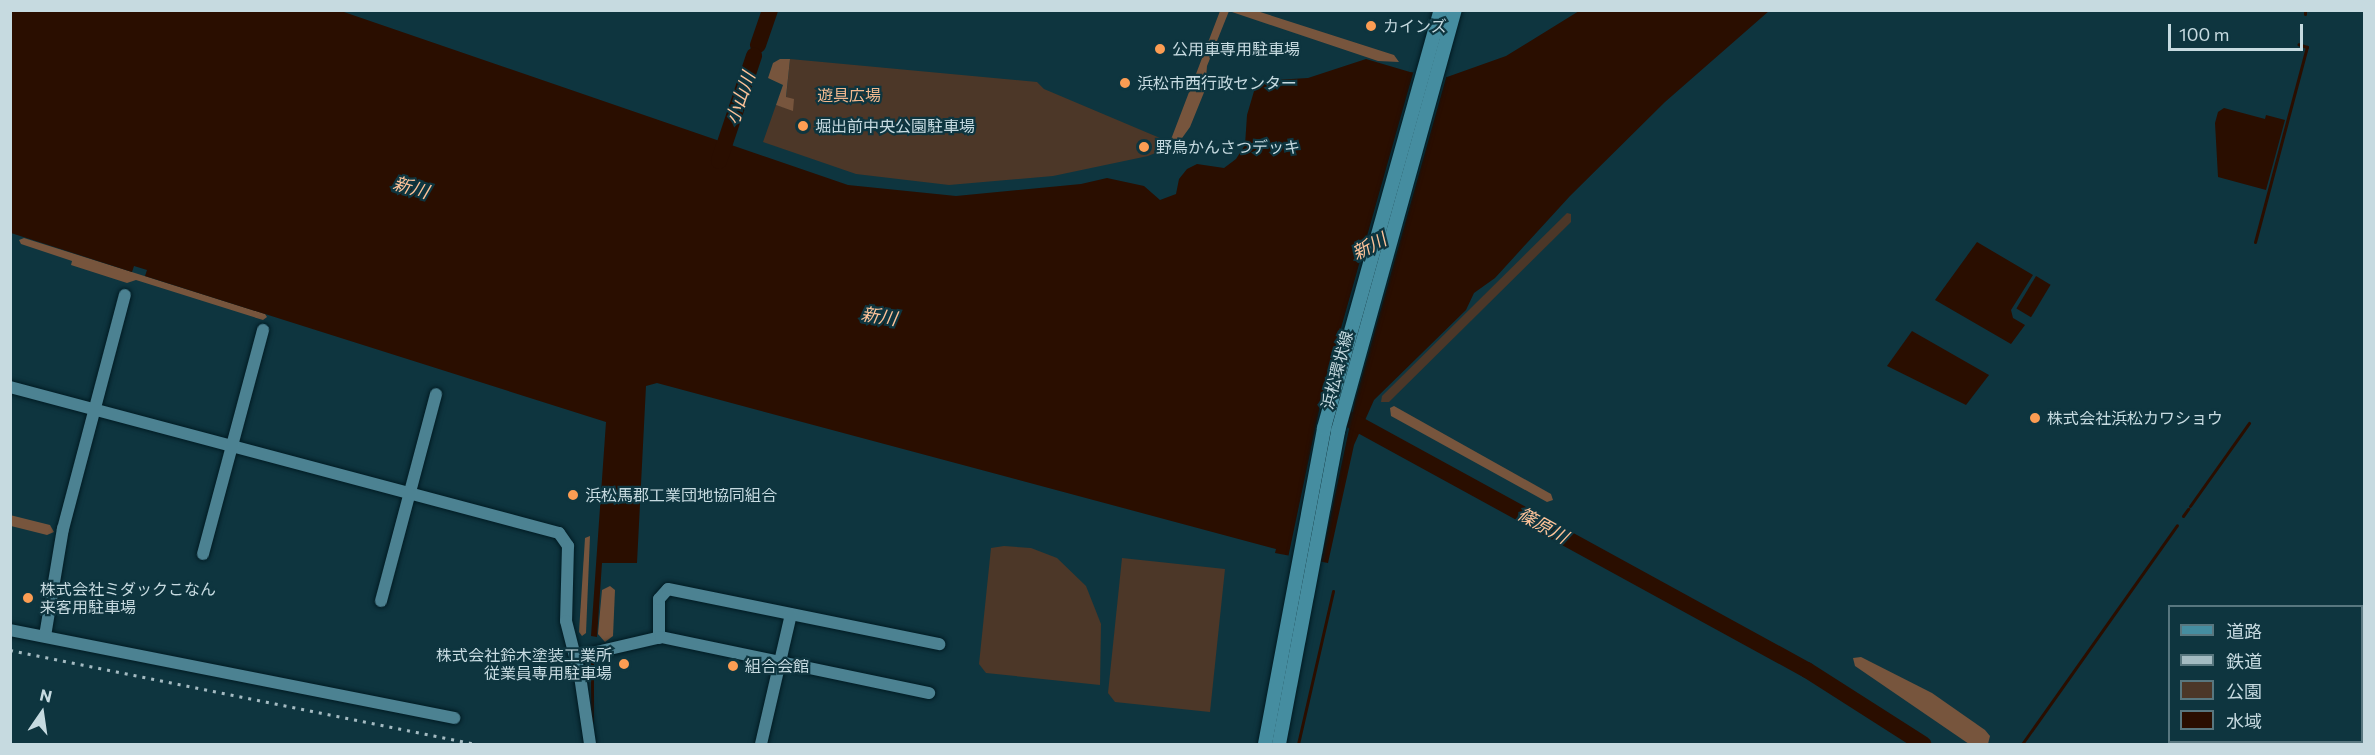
<!DOCTYPE html>
<html>
<head>
<meta charset="utf-8">
<style>
	body { margin:0 }
	#map { position:relative; width:2375px; height:755px; overflow:hidden; background:#0e353f; font-family:Commissioner,"Noto Sans JP",sans-serif }
	div>[style] { position:absolute }
	.green>* { inset:0; background:#4c3728 }
	.forest>* { inset:0; background:#77553d }
	.water>* { inset:0; background:#2a0e00; transform-origin:0 0 }
	.pier>* { inset:0; background:#0e353f }
	.stream>* { height:3px; margin:-1.5px; padding:0 1.5px; transform-origin:1.5px; border-radius:1.5px; background:#2a0e00 }
	.river>* { height:16px; margin:-8px; padding:0 8px; transform-origin:8px; border-radius:8px; background:#2a0e00 }
	.roads { filter:drop-shadow(0 0 2px #001b23) drop-shadow(0 0 2px #001b23) }
	.secondary>* { height:12px; margin:-6px; padding:0 6px; transform-origin:6px; border-radius:6px; background:#4c8292 }
	.primary>* { height:14px; margin:-7px; padding:0 7px; transform-origin:7px; border-radius:7px; background:#458da0 }
	.rail>* { height:3px; margin-top:-1.5px; transform-origin:0; background:repeating-linear-gradient(90deg,#a4bbc2 0 3px,transparent 0 9px) }
	.dots>* { width:16px; height:16px; translate:-50% -50%; box-sizing:border-box; border:3px solid #0e353f; border-radius:50% }
	span { translate:-50% -50%; white-space:nowrap; text-align:center; line-height:1.15; -webkit-text-stroke:4.5px #0e353f; paint-order:stroke }
	.poi-label { font-size:16px; color:#c6dae0 }
	.left { translate:0 -50%; text-align:left }
	.right { translate:-100% -50%; text-align:right }
	.park-label { font-size:16px; color:#f3b98f }
	.street-label { font-size:16px; color:#c6dae0 }
	.water-label { font-size:18px; color:#fec399; font-style:italic }
	.frame { position:absolute; inset:0; border:12px solid #c6dae0; pointer-events:none }
	.legend { position:absolute; left:2168px; top:605px; width:195px; height:138px; box-sizing:border-box; background:#0e353f; border:2px solid #58777f; margin:0; padding:8px 10px; list-style:none; font-size:18px; color:#c6dae0 }
	.legend li { display:flex; align-items:center; gap:12px; height:30px }
	.legend b { width:30px; border:2px solid #58777f }
	.north { position:absolute; left:12px; top:683px; width:60px; height:60px; -webkit-text-stroke:4px #0e353f; paint-order:stroke; rotate:13deg; font-size:16px; font-weight:700; line-height:24px; text-align:center; color:#c6dae0 }
	.north::after { content:''; display:block; margin:auto; width:21px; height:27px; background:#c6dae0; clip-path:polygon(50% 0,100% 100%,50% 72%,0 100%) }
	.scale { position:absolute; left:2168px; top:24px; width:135px; height:27px; box-sizing:border-box; border:3px solid #c6dae0; border-top:0; padding-left:8px; font-size:18px; line-height:21px; white-space:nowrap; color:#c6dae0; -webkit-text-stroke:4px #0e353f; paint-order:stroke }
</style>
</head>
<body>
<div id="map">
	<div class="green">
		<div style="clip-path:polygon(790px 59px,1037px 82px,1044px 89px,1167px 141px,1160px 151px,1148px 156px,1053px 176px,949px 185px,856px 174px,763px 142px,776px 105px,793px 110px,786px 98px)"></div>
		<div style="clip-path:polygon(1567px 213px,1571px 214px,1571px 222px,1389px 402px,1381px 402px,1382px 396px)"></div>
		<div style="clip-path:polygon(1004px 546px,1031px 548px,1057px 558px,1086px 586px,1101px 624px,1100px 685px,986px 673px,979px 664px,991px 548px)"></div>
		<div style="clip-path:polygon(1122px 558px,1225px 569px,1210px 712px,1115px 702px,1108px 693px)"></div>
	</div>
	<div class="forest">
		<div style="clip-path:polygon(1220px 11px,1257px 11px,1394px 55px,1399px 62px,1378px 61px,1229px 11px,1207px 66px,1205px 90px,1190px 127px,1172px 152px,1170px 142px)"></div>
		<div style="clip-path:polygon(780px 59px,790px 59px,786px 97px,794px 99px,793px 111px,776px 105px,783px 85px,768px 78px,773px 63px)"></div>
		<div style="clip-path:polygon(24px 238px,265px 314px,267px 317px,263px 320px,136px 280px,127px 283px,71px 265px,72px 261px,21px 244px,19px 240px)"></div>
		<div style="clip-path:polygon(1394px 406px,1551px 494px,1553px 500px,1547px 502px,1391px 416px,1390px 408px)"></div>
		<div style="clip-path:polygon(10px 515px,50px 525px,54px 532px,47px 535px,11px 526px)"></div>
		<div style="clip-path:polygon(590px 536px,586px 633px,582px 636px,579px 632px,585px 538px)"></div>
		<div style="clip-path:polygon(610px 586px,615px 590px,613px 636px,605px 642px,598px 634px,602px 590px)"></div>
		<div style="clip-path:polygon(1861px 657px,1932px 693px,1985px 730px,1990px 736px,1988px 744px,1969px 744px,1855px 666px,1853px 658px)"></div>
	</div>
	<div class="water">
		<div style="clip-path:polygon(11px 11px,341px 11px,848px 185px,956px 196px,1081px 184px,1107px 178px,1144px 186px,1160px 200px,1176px 194px,1179px 179px,1187px 169px,1197px 164px,1224px 168px,1236px 159px,1245px 145px,1247px 115px,1257px 81px,1308px 78px,1366px 59px,1410px 72px,1447px 77px,1506px 56px,1579px 11px,1769px 11px,1665px 102px,1570px 196px,1495px 278px,1474px 293px,1466px 310px,1374px 400px,1354px 445px,1328px 563px,1275px 553px,1276px 549px,657px 383px,646px 386px,637px 563px,602px 563px,597px 637px,591px 636px,606px 422px,145px 276px,147px 270px,134px 266px,132px 272px,11px 233px)"></div>
		<div style="clip-path:polygon(2224px 108px,2265px 119px,2266px 115px,2285px 120px,2266px 190px,2218px 177px,2215px 123px,2218px 112px)"></div>
		<div style="clip-path:polygon(1977px 242px,2033px 275px,2011px 310px,2013px 318px,2025px 325px,2011px 344px,1935px 300px)"></div>
		<div style="left:2036px;top:276px;width:17px;height:38px;rotate:31deg"></div>
		<div style="clip-path:polygon(1912px 331px,1989px 375px,1966px 405px,1887px 366px)"></div>
	</div>
	<div class="pier">
		<div style="clip-path:polygon(1414px 70px,1447px 74px,1355px 401px,1320px 565px,1288px 558px,1323px 392px)"></div>
	</div>
	<div class="stream">
		<div style="left:2305px;top:14px;width:4px;rotate:-90deg"></div>
		<div style="left:2255px;top:242px;width:202px;rotate:-75.1deg"></div>
		<div style="left:2307px;top:47px;width:9px;rotate:-162deg"></div>
		<div style="left:2190px;top:506px;width:102px;rotate:-54.6deg"></div>
		<div style="left:2183px;top:516px;width:9px;rotate:-54deg"></div>
		<div style="left:592px;top:663px;width:58px;rotate:90deg"></div>
		<div style="left:1298px;top:744px;width:157px;rotate:-77.1deg"></div>
		<div style="left:2022px;top:744px;width:268px;rotate:-54.7deg"></div>
	</div>
	<div class="river">
		<div style="left:758px;top:45px;width:37px;rotate:-71deg"></div>
		<div style="left:719px;top:161px;width:111px;rotate:-71.6deg"></div>
		<div style="left:1345px;top:417px;width:527px;rotate:28.71deg"></div>
		<div style="left:1807px;top:670px;width:138px;rotate:32.5deg"></div>
	</div>
	<div class="roads">
		<div class="secondary">
			<div style="left:10px;top:387px;width:568px;rotate:14.89deg"></div>
			<div style="left:559px;top:533px;width:16px;rotate:55deg"></div>
			<div style="left:568px;top:546px;width:75px;rotate:91.5deg"></div>
			<div style="left:566px;top:621px;width:57px;rotate:75.7deg"></div>
			<div style="left:580px;top:676px;width:69px;rotate:81.6deg"></div>
			<div style="left:203px;top:554px;width:232px;rotate:-75deg"></div>
			<div style="left:381px;top:601px;width:214px;rotate:-75.1deg"></div>
			<div style="left:10px;top:630px;width:453px;rotate:11.2deg"></div>
			<div style="left:45px;top:636px;width:109px;rotate:-80.5deg"></div>
			<div style="left:63px;top:529px;width:242px;rotate:-75.2deg"></div>
			<div style="left:659px;top:638px;width:39px;rotate:-90deg"></div>
			<div style="left:659px;top:599px;width:13px;rotate:-48deg"></div>
			<div style="left:668px;top:589px;width:277px;rotate:11.5deg"></div>
			<div style="left:575px;top:657px;width:88px;rotate:-13.1deg"></div>
			<div style="left:661px;top:637px;width:274px;rotate:11.8deg"></div>
			<div style="left:761px;top:744px;width:133px;rotate:-77deg"></div>
		</div>
		<div class="primary">
			<div style="left:1265px;top:744px;width:321px;rotate:-79.4deg"></div>
			<div style="left:1324px;top:428px;width:434px;rotate:-74.4deg"></div>
			<div style="left:1279px;top:744px;width:319px;rotate:-79.3deg"></div>
			<div style="left:1338px;top:431px;width:437px;rotate:-74.5deg"></div>
		</div>
	</div>
	<div class="rail">
		<div style="left:10px;top:650px;width:474px;rotate:11.4deg"></div>
	</div>
	<div class="dots">
		<div style="left:1371px;top:26px;background:#fc9d53"></div>
		<div style="left:1160px;top:49px;background:#fc9d53"></div>
		<div style="left:1125px;top:83px;background:#fc9d53"></div>
		<div style="left:803px;top:126px;background:#fc9d53"></div>
		<div style="left:1144px;top:147px;background:#fc9d53"></div>
		<div style="left:2035px;top:418px;background:#fc9d53"></div>
		<div style="left:573px;top:495px;background:#fc9d53"></div>
		<div style="left:28px;top:598px;background:#fc9d53"></div>
		<div style="left:624px;top:664px;background:#fc9d53"></div>
		<div style="left:733px;top:666px;background:#fc9d53"></div>
	</div>
	<div class="poi-label">
		<span class="left" style="left:1383px;top:26px">カインズ</span>
		<span class="left" style="left:1172px;top:49px">公用車専用駐車場</span>
		<span class="left" style="left:1137px;top:83px">浜松市西行政センター</span>
		<span class="left" style="left:815px;top:126px">堀出前中央公園駐車場</span>
		<span class="left" style="left:1156px;top:147px">野鳥かんさつデッキ</span>
		<span class="left" style="left:2047px;top:418px">株式会社浜松カワショウ</span>
		<span class="left" style="left:585px;top:495px">浜松馬郡工業団地協同組合</span>
		<span class="left" style="left:40px;top:598px">株式会社ミダックこなん<br>来客用駐車場</span>
		<span class="right" style="left:612px;top:664px">株式会社鈴木塗装工業所<br>従業員専用駐車場</span>
		<span class="left" style="left:745px;top:666px">組合会館</span>
	</div>
	<div class="park-label">
		<span style="left:849px;top:95px">遊具広場</span>
	</div>
	<div class="street-label">
		<span style="left:1337px;top:370px;rotate:-75deg">浜松環状線</span>
	</div>
	<div class="water-label">
		<span style="left:740px;top:98px;rotate:-71deg">小山川</span>
		<span style="left:411px;top:187px;rotate:16deg">新川</span>
		<span style="left:1369px;top:246px;rotate:-28deg">新川</span>
		<span style="left:879px;top:316px;rotate:9deg">新川</span>
		<span style="left:1543px;top:525px;rotate:29deg">篠原川</span>
	</div>
	<div class="frame"></div>
	<ul class="legend">
	<li><b style="height:8px;background:#458da0"></b>道路</li>
	<li><b style="height:8px;background:#a4bbc2"></b>鉄道</li>
	<li><b style="height:16px;background:#4c3728"></b>公園</li>
	<li><b style="height:16px;background:#2a0e00"></b>水域</li>
	</ul>
	<div class="north">N</div>
	<div class="scale">100 m</div>
</div>
</body>
</html>
